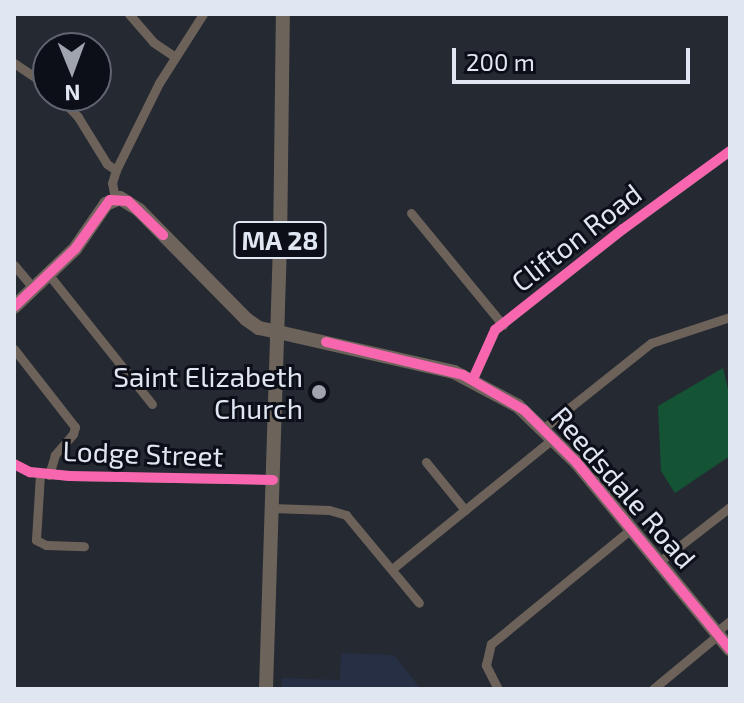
<!DOCTYPE html>
<html>
<head>
<meta charset="utf-8">
<style>
	body { margin:0 }
	#map { position:relative; width:744px; height:703px; overflow:hidden; background:#252932; font-family:"Exo 2",sans-serif }
	div>[style] { position:absolute }
	.built>* { inset:0; background:#262f44 }
	.forest>* { inset:0; background:#145435 }
	.street>* { height:9px; margin:-4.5px; padding:0 4.5px; transform-origin:4.5px; border-radius:4.5px; background:#6c6259 }
	.secondary>* { height:14px; margin:-7px; padding:0 7px; transform-origin:7px; border-radius:7px; background:#6f645c }
	.primary>* { height:14px; margin:-7px; padding:0 7px; transform-origin:7px; border-radius:7px; background:#6c635b }
	.cycleway>* { height:10px; margin:-5px; padding:0 5px; transform-origin:5px; border-radius:5px; background:#f766af }
	.dots>* { width:22px; height:22px; translate:-50% -50%; box-sizing:border-box; border:4px solid #0c0f17; border-radius:50% }
	span { translate:-50% -50%; white-space:nowrap; text-align:center; line-height:1.15; -webkit-text-stroke:6px #0c0f17; paint-order:stroke }
	.shield-label span { padding:2px 6px; background:#0c0f17; border:2px solid; border-radius:6px; -webkit-text-stroke-width:0 }
	.shield-label { font-size:26px; color:#e0e6f2; font-weight:700 }
	.street-label { font-size:28px; color:#e0e6f2 }
	.poi-label { font-size:28px; color:#e0e6f2 }
	.right { translate:-100% -50%; text-align:right }
	.frame { position:absolute; inset:0; border:16px solid #e0e6f2; pointer-events:none }
	.north { position:absolute; left:32px; top:32px; width:80px; height:80px; box-sizing:border-box; background:#0c0f17; border:2px solid #61656f; border-radius:50%; rotate:179deg; font-size:22px; font-weight:700; line-height:32px; text-align:center; color:#e0e6f2 }
	.north::after { content:''; display:block; margin:auto; width:28px; height:36px; background:#9fa4af; clip-path:polygon(50% 0,100% 100%,50% 72%,0 100%) }
	.scale { position:absolute; left:452px; top:48px; width:238px; height:36px; box-sizing:border-box; border:4px solid #e0e6f2; border-top:0; padding-left:10px; font-size:24px; line-height:28px; white-space:nowrap; color:#e0e6f2; -webkit-text-stroke:6px #0c0f17; paint-order:stroke }
</style>
</head>
<body>
<div id="map">
	<div class="built">
		<div style="clip-path:polygon(341px 653px,394px 655px,421px 689px,282px 689px,282px 678px,340px 680px)"></div>
	</div>
	<div class="forest">
		<div style="clip-path:polygon(723px 368px,730px 398px,730px 456px,675px 493px,661px 471px,658px 406px)"></div>
	</div>
	<div class="street">
		<div style="left:129px;top:14px;width:37px;rotate:49deg"></div>
		<div style="left:153px;top:42px;width:25px;rotate:34deg"></div>
		<div style="left:14px;top:63px;width:41px;rotate:34.1deg"></div>
		<div style="left:58px;top:96px;width:29px;rotate:46deg"></div>
		<div style="left:78px;top:117px;width:55px;rotate:58.3deg"></div>
		<div style="left:107px;top:164px;width:11px;rotate:34deg"></div>
		<div style="left:115px;top:198px;width:15px;rotate:-101deg"></div>
		<div style="left:112px;top:183px;width:14px;rotate:-73deg"></div>
		<div style="left:116px;top:170px;width:97px;rotate:-63.7deg"></div>
		<div style="left:159px;top:83px;width:82px;rotate:-57.5deg"></div>
		<div style="left:411px;top:213px;width:145px;rotate:50.6deg"></div>
		<div style="left:14px;top:265px;width:31px;rotate:50deg"></div>
		<div style="left:49px;top:275px;width:165px;rotate:51.4deg"></div>
		<div style="left:14px;top:349px;width:99px;rotate:52deg"></div>
		<div style="left:75px;top:427px;width:7px;rotate:106deg"></div>
		<div style="left:73px;top:434px;width:28px;rotate:131deg"></div>
		<div style="left:55px;top:455px;width:21px;rotate:107deg"></div>
		<div style="left:473px;top:379px;width:54px;rotate:-65.8deg"></div>
		<div style="left:495px;top:330px;width:163px;rotate:-38.3deg"></div>
		<div style="left:623px;top:229px;width:132px;rotate:-36.1deg"></div>
		<div style="left:544px;top:428px;width:137px;rotate:-38.5deg"></div>
		<div style="left:651px;top:343px;width:83px;rotate:-18.2deg"></div>
		<div style="left:426px;top:462px;width:62px;rotate:50.9deg"></div>
		<div style="left:14px;top:464px;width:18px;rotate:27deg"></div>
		<div style="left:30px;top:472px;width:40px;rotate:5.7deg"></div>
		<div style="left:70px;top:476px;width:203px;rotate:1.1deg"></div>
		<div style="left:40px;top:474px;width:66px;rotate:93.5deg"></div>
		<div style="left:36px;top:540px;width:11px;rotate:27deg"></div>
		<div style="left:46px;top:545px;width:38px;rotate:2deg"></div>
		<div style="left:272px;top:508px;width:57px;rotate:2deg"></div>
		<div style="left:329px;top:510px;width:18px;rotate:16deg"></div>
		<div style="left:346px;top:515px;width:114px;rotate:50.3deg"></div>
		<div style="left:659px;top:562px;width:90px;rotate:-37.8deg"></div>
		<div style="left:392px;top:569px;width:208px;rotate:-39deg"></div>
		<div style="left:716px;top:632px;width:18px;rotate:-38deg"></div>
		<div style="left:498px;top:689px;width:27px;rotate:-117deg"></div>
		<div style="left:486px;top:665px;width:22px;rotate:-77deg"></div>
		<div style="left:491px;top:644px;width:181px;rotate:-39.4deg"></div>
		<div style="left:653px;top:689px;width:85px;rotate:-39.7deg"></div>
	</div>
	<div class="secondary">
		<div style="left:14px;top:307px;width:84px;rotate:-43.6deg"></div>
		<div style="left:75px;top:249px;width:55px;rotate:-55.4deg"></div>
		<div style="left:106px;top:204px;width:15px;rotate:-23deg"></div>
		<div style="left:120px;top:198px;width:22px;rotate:32deg"></div>
		<div style="left:139px;top:210px;width:153px;rotate:45.5deg"></div>
		<div style="left:246px;top:319px;width:16px;rotate:35deg"></div>
		<div style="left:259px;top:328px;width:19px;rotate:12deg"></div>
	</div>
	<div class="primary">
		<div style="left:278px;top:332px;width:180px;rotate:12.8deg"></div>
		<div style="left:454px;top:372px;width:72px;rotate:28deg"></div>
		<div style="left:518px;top:406px;width:82px;rotate:44deg"></div>
		<div style="left:577px;top:463px;width:241px;rotate:50.6deg"></div>
		<div style="left:266px;top:689px;width:440px;rotate:-88.2deg"></div>
		<div style="left:280px;top:249px;width:235px;rotate:-89.3deg"></div>
	</div>
	<div class="cycleway">
		<div style="left:14px;top:307px;width:84px;rotate:-43.6deg"></div>
		<div style="left:75px;top:249px;width:60px;rotate:-54.5deg"></div>
		<div style="left:110px;top:200px;width:18px;rotate:3deg"></div>
		<div style="left:128px;top:201px;width:49px;rotate:44.2deg"></div>
		<div style="left:326px;top:342px;width:141px;rotate:13.5deg"></div>
		<div style="left:463px;top:375px;width:70px;rotate:29.8deg"></div>
		<div style="left:524px;top:410px;width:75px;rotate:45deg"></div>
		<div style="left:577px;top:463px;width:241px;rotate:50.6deg"></div>
		<div style="left:473px;top:379px;width:54px;rotate:-65.8deg"></div>
		<div style="left:495px;top:330px;width:163px;rotate:-38.3deg"></div>
		<div style="left:623px;top:229px;width:132px;rotate:-36.1deg"></div>
		<div style="left:14px;top:464px;width:18px;rotate:27deg"></div>
		<div style="left:30px;top:472px;width:40px;rotate:5.7deg"></div>
		<div style="left:70px;top:476px;width:203px;rotate:1.1deg"></div>
	</div>
	<div class="dots">
		<div style="left:319px;top:392px;background:#9fa4af"></div>
	</div>
	<div class="shield-label">
		<span style="left:280px;top:240px">MA 28</span>
	</div>
	<div class="street-label">
		<span style="left:576px;top:237px;rotate:-38deg">Clifton Road</span>
		<span style="left:143px;top:453px;rotate:2deg">Lodge Street</span>
		<span style="left:624px;top:487px;rotate:49deg">Reedsdale Road</span>
	</div>
	<div class="poi-label">
		<span class="right" style="left:303px;top:392px">Saint Elizabeth<br>Church</span>
	</div>
	<div class="frame"></div>
	<div class="north">N</div>
	<div class="scale">200 m</div>
</div>
</body>
</html>
